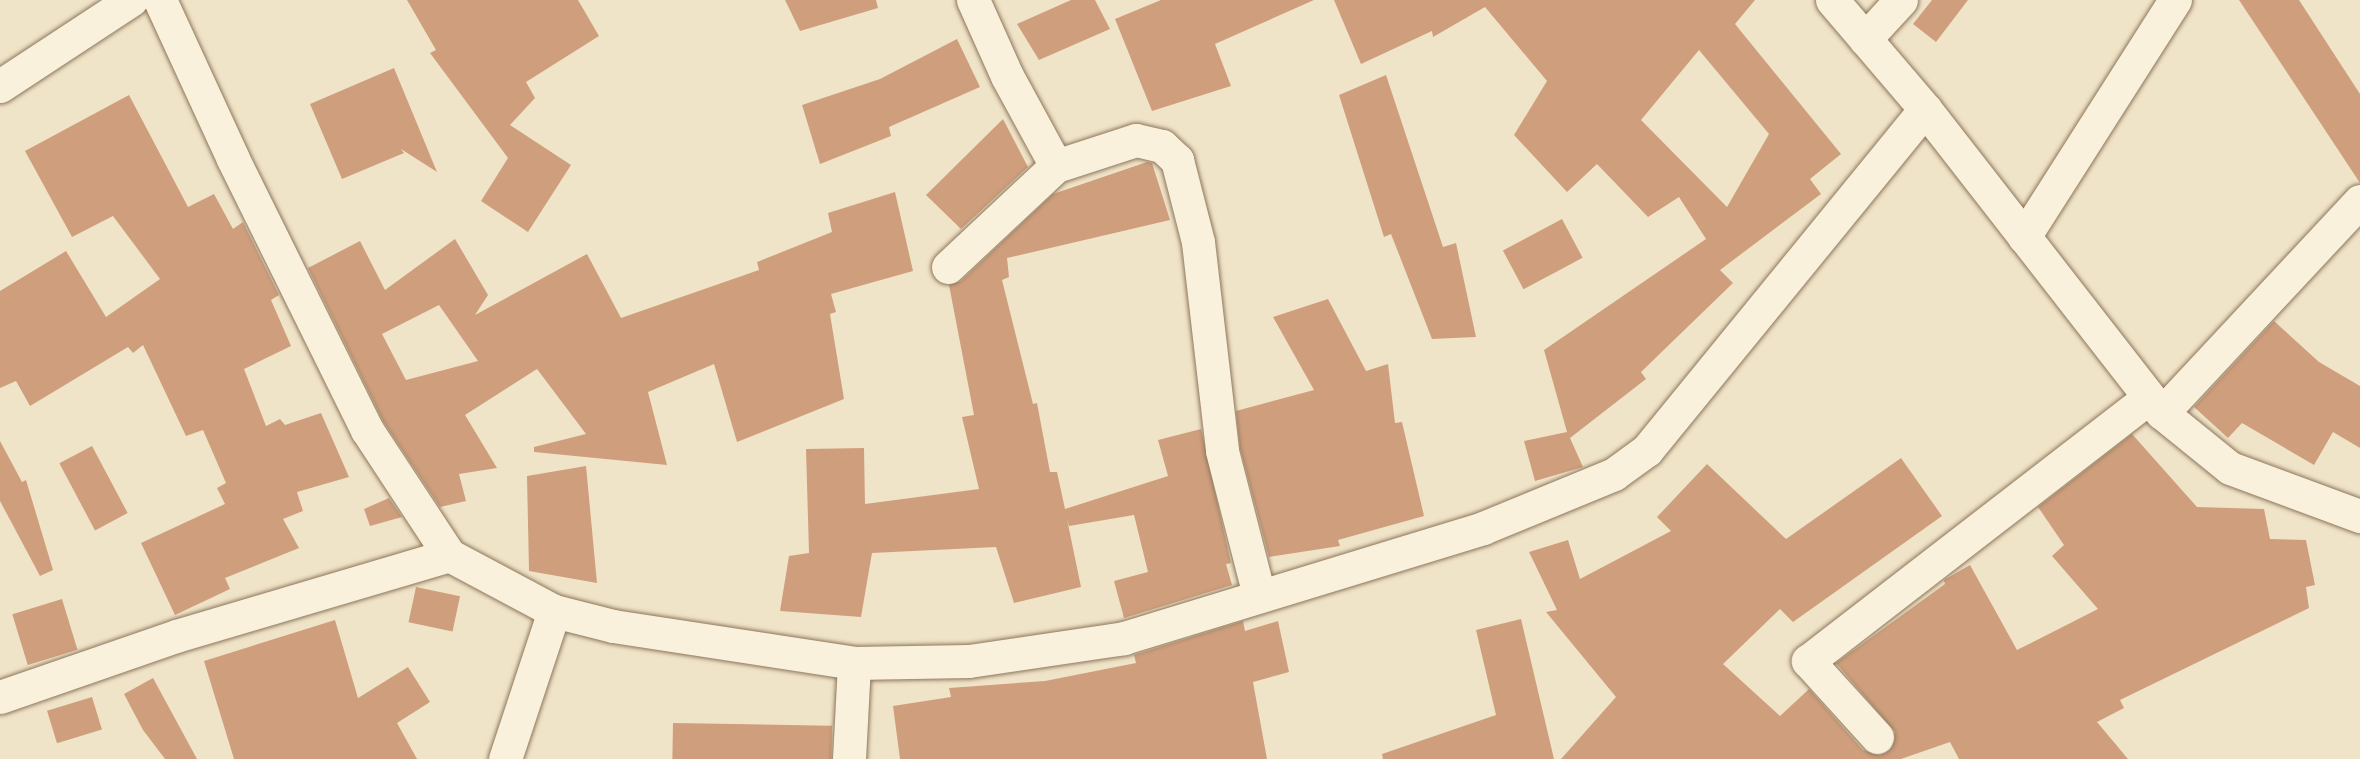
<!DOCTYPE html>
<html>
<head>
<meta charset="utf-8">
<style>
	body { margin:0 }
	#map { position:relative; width:2360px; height:759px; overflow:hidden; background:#f0e4c8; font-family:Merriweather,serif }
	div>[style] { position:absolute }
	.building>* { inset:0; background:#cf9f7d; transform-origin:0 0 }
	.roads { filter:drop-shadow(0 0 2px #8d765c) drop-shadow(0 0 2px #8d765c) }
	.minor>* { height:33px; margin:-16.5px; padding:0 16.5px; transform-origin:16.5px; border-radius:16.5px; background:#faf1dc }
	span { translate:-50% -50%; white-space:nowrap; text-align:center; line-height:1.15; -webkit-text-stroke:5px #f7eed8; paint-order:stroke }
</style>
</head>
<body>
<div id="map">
	<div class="building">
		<div style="clip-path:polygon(407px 0,578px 0,599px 36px,526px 82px,535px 98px,510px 125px,571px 165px,528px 232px,481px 201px,508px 158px,430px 53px,436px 50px)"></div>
		<div style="clip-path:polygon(785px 0,876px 0,878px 8px,800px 31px)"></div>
		<div style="clip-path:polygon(1071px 0,1095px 0,1110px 29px,1039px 60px,1017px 24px)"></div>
		<div style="clip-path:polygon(1161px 0,1314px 0,1215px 44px,1231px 86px,1152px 111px,1115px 19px)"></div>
		<div style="clip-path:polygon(evenodd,1334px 0,1755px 0,1735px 24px,1841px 154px,1810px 179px,1821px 194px,1720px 270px,1733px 283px,1641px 372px,1646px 379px,1570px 438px,1583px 467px,1535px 481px,1524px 441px,1567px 432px,1544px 350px,1706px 239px,1679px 197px,1648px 217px,1597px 164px,1567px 192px,1514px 135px,1547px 81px,1485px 7px,1433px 37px,1432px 31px,1361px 64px,1334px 0,1699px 50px,1769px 134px,1727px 207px,1641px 120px,1699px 50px)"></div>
		<div style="clip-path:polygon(1932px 0,1968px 0,1936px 42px,1913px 24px)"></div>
		<div style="clip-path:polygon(2239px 0,2299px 0,2360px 94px,2360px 183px)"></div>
		<div style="clip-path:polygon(957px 39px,980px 87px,889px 127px,891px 136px,820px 164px,802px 105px,880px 79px)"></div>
		<div style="clip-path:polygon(394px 68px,437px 172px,401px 149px,404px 153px,342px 179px,310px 104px)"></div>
		<div style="clip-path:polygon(1386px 75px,1443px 247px,1456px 243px,1476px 337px,1432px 339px,1391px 234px,1384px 237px,1339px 95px)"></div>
		<div style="clip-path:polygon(129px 95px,188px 207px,214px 194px,233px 229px,243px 222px,279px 295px,271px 300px,291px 346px,244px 369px,266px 426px,280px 419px,285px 425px,321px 413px,349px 477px,297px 492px,303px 511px,283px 519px,299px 548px,225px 578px,230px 589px,175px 615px,141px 543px,225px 504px,217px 488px,226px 483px,203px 430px,186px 436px,143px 345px,133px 353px,128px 347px,30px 406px,16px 381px,0 388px,0 291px,66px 251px,106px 317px,160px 279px,113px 216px,72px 237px,25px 151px)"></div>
		<div style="clip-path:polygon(1003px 119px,1028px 167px,961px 229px,926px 195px)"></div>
		<div style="clip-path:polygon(1147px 162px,1152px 163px,1170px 220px,1007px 258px,1009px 277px,1002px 280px,1033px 404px,1037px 403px,1050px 472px,1057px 472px,1065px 509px,1168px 476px,1158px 440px,1201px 429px,1231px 563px,1226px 564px,1232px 585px,1124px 618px,1114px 581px,1148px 572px,1134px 515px,1069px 526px,1067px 519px,1081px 587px,1014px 603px,996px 547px,872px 553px,861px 617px,780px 611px,789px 556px,809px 553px,806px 449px,864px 448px,865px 504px,979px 489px,962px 417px,974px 415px,949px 285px,961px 281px,1053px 194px)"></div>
		<div style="clip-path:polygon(evenodd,895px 192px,913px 271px,831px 294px,836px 312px,830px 314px,844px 399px,737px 442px,714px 364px,648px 392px,667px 465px,534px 452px,534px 447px,586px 434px,537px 369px,465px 415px,497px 468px,459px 474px,466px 501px,440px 507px,383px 421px,308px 268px,360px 241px,385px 290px,455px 239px,488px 295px,475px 315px,587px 254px,621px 318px,759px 270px,757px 262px,832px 232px,828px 213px,895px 192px,439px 305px,478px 361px,406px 380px,382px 334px,439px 305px)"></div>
		<div style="left:1562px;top:219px;width:44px;height:67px;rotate:62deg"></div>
		<div style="clip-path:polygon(1328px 299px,1366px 371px,1388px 364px,1395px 423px,1402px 422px,1424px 516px,1338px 540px,1340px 546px,1269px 557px,1240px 448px,1236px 411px,1314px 390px,1273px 317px)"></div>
		<div style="clip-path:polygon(2274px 321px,2319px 362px,2360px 386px,2360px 448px,2333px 432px,2314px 465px,2242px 423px,2228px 438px,2194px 407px)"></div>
		<div style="clip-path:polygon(2132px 434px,2197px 507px,2264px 509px,2270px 539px,2306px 540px,2315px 585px,2306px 587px,2309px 608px,2120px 700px,2124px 708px,2097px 722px,2128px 759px,1959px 759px,1950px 742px,1901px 759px,1561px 759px,1616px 697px,1546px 612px,1557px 610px,1529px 552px,1568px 540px,1580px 579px,1671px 531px,1657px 517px,1707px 464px,1786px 539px,1901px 458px,1942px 516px,1793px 622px,1780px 609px,1723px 664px,1780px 716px,1809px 689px,1863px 750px,1880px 755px,1890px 750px,1895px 732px,1836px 663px,1945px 584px,1944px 580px,1970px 565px,2017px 650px,2098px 609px,2052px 556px,2064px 545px,2038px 507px)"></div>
		<div style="clip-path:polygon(0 441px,22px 482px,26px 480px,53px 570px,40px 576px,0 501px)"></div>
		<div style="left:92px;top:446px;width:76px;height:37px;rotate:62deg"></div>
		<div style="clip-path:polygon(586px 466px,597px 583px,529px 571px,527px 476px)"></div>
		<div style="clip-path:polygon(389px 498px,402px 517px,370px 526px,364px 509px)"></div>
		<div style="left:416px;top:587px;width:45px;height:36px;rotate:12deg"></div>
		<div style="left:62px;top:599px;width:53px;height:52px;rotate:73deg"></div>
		<div style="clip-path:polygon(1521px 619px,1554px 759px,1383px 759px,1382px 754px,1496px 715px,1476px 630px)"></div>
		<div style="clip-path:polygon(335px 620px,358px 698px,408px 667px,430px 702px,397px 723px,417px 759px,234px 759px,204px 661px)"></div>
		<div style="clip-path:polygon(1243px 621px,1245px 631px,1278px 621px,1289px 672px,1253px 682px,1267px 759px,900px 759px,893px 706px,951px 697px,949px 688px,1045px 681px,1136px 663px,1134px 655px)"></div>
		<div style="clip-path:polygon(153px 678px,197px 759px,165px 759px,143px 730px,124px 694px)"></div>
		<div style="left:92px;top:697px;width:34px;height:47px;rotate:73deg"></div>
		<div style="left:673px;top:723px;width:159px;height:36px;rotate:1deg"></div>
	</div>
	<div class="roads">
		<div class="minor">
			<div style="left:160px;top:0;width:175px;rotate:65.3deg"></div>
			<div style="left:233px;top:159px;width:302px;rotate:63.7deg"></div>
			<div style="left:367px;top:430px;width:149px;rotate:56.7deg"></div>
			<div style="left:973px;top:0;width:83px;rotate:65.9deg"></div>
			<div style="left:1007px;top:76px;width:102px;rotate:61.4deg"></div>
			<div style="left:1832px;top:0;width:143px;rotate:49.5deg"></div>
			<div style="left:1925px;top:109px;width:385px;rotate:52.1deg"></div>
			<div style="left:2162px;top:413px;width:87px;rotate:39deg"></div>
			<div style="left:2230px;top:468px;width:139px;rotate:20.3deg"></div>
			<div style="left:1865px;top:39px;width:53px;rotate:-47.3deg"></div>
			<div style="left:0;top:86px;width:157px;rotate:-33.3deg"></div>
			<div style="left:2024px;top:237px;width:281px;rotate:-57.5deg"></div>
			<div style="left:948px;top:267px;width:148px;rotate:-43.1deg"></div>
			<div style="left:1056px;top:166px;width:84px;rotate:-18deg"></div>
			<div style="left:1136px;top:140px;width:27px;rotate:13deg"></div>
			<div style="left:1162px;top:146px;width:21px;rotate:43deg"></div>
			<div style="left:1177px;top:160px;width:85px;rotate:75.6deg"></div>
			<div style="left:1198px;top:242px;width:210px;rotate:83.4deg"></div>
			<div style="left:1222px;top:451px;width:149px;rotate:75.6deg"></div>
			<div style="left:2162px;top:413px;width:290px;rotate:-47deg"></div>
			<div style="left:0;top:697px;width:186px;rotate:-19.1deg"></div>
			<div style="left:176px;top:636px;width:285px;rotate:-16.5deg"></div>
			<div style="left:449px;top:555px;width:119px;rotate:28.1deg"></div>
			<div style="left:554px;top:611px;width:61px;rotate:14.3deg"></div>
			<div style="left:613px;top:626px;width:244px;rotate:8.7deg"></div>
			<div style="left:854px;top:663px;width:115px;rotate:-1deg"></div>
			<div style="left:969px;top:661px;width:157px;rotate:-8.4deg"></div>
			<div style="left:1124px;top:638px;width:375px;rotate:-17deg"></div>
			<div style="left:1483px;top:528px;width:142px;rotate:-22.4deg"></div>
			<div style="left:1614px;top:474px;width:41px;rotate:-36deg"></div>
			<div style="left:1647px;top:450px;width:440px;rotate:-50.8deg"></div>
			<div style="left:1877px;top:737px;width:103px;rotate:-132.2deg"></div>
			<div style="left:1808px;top:661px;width:431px;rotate:-37.7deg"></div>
			<div style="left:505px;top:759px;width:156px;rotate:-71.7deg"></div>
			<div style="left:849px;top:759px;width:96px;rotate:-87deg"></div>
		</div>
	</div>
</div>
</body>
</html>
